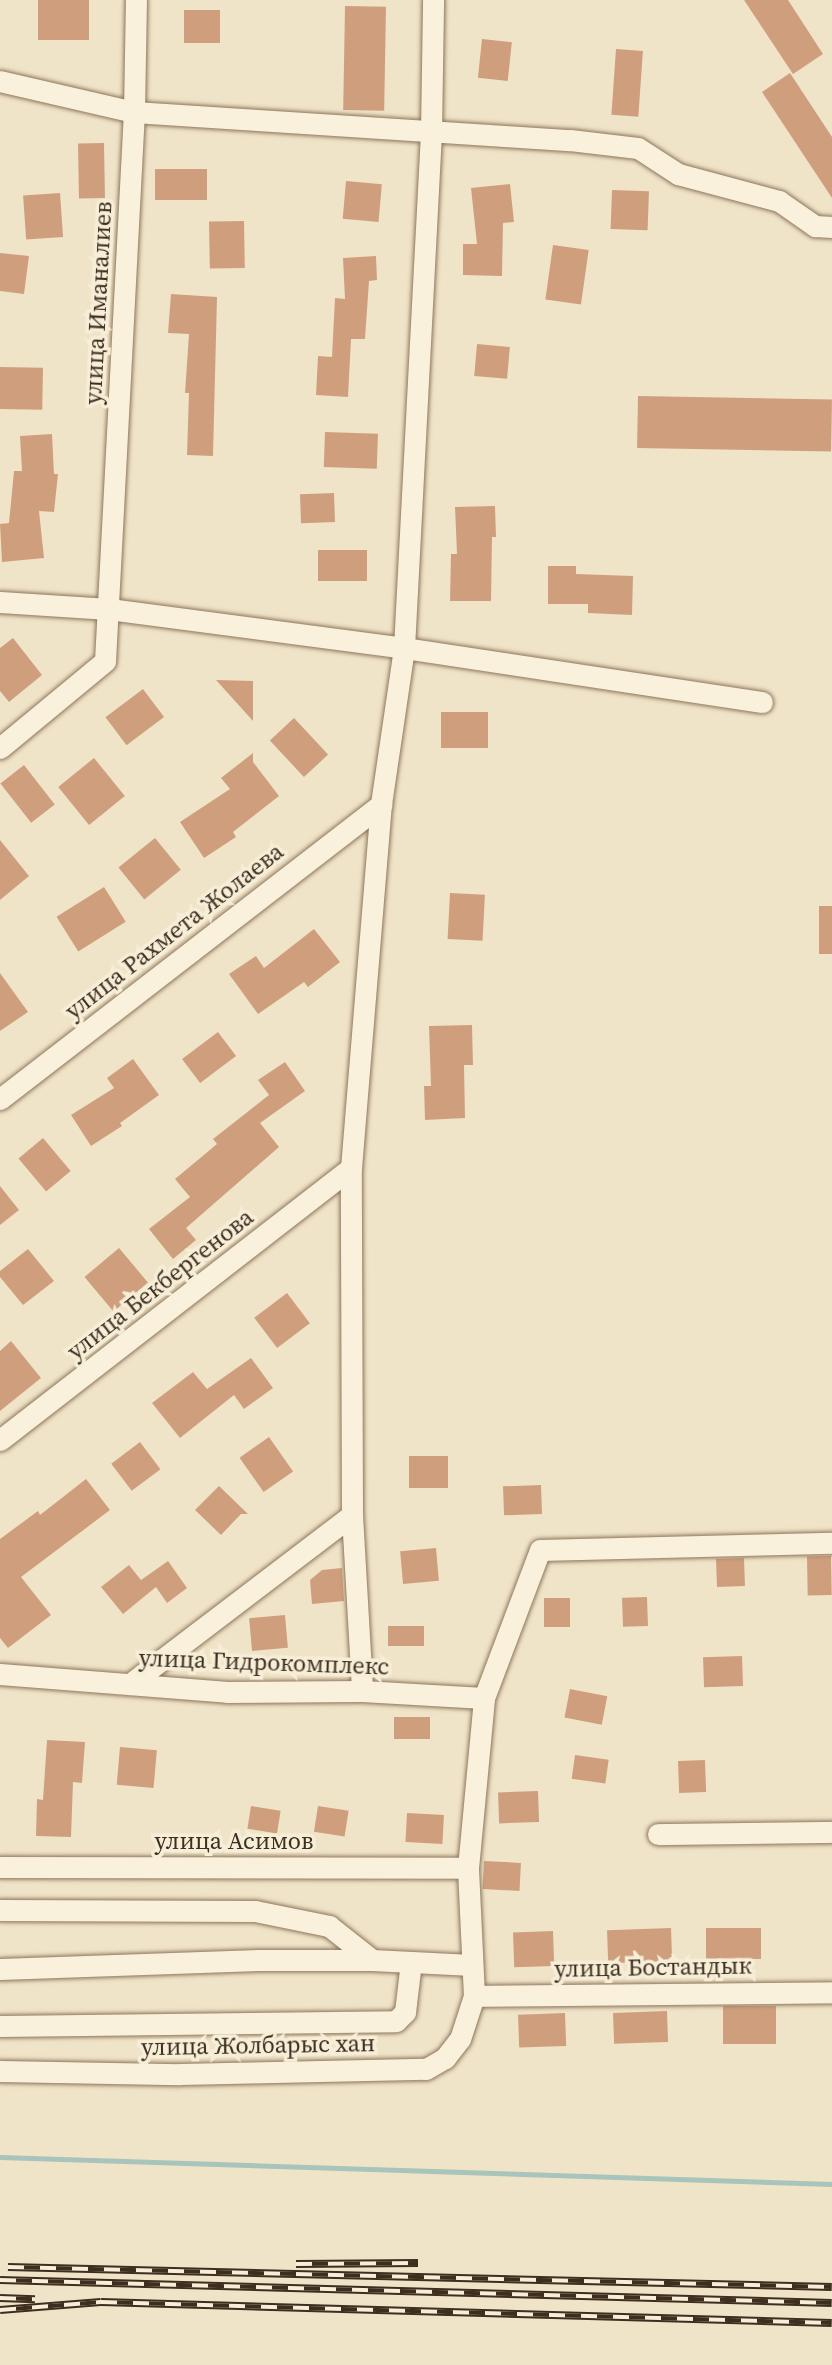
<!DOCTYPE html>
<html>
<head>
<meta charset="utf-8">
<style>
	body { margin:0 }
	#map { position:relative; width:832px; height:2365px; overflow:hidden; background:#f0e4c8; font-family:"Source Serif 4",serif }
	div>[style] { position:absolute }
	.stream>* { height:5px; margin:-2.5px; padding:0 2.5px; transform-origin:2.5px; border-radius:2.5px; background:#a9c4bc }
	.building>* { inset:0; background:#cf9f7d; transform-origin:0 0 }
	.roads { filter:drop-shadow(0 0 2px #8d765c) drop-shadow(0 0 2px #8d765c) }
	.minor>* { height:21px; margin:-10.5px; padding:0 10.5px; transform-origin:10.5px; border-radius:10.5px; background:#faf1dc }
	.rail>* { height:8px; margin-top:-4px; transform-origin:0; background:repeating-linear-gradient(90deg,#f7eed8 0 16px,#3d2e20 0 32px); box-sizing:border-box; border-block:2px solid #3d2e20 }
	span { translate:-50% -50%; white-space:nowrap; text-align:center; line-height:1.15; -webkit-text-stroke:7px #f7eed8; paint-order:stroke }
	.street-label { font-size:24px; color:#3d2e20 }
</style>
</head>
<body>
<div id="map">
	<div class="stream">
		<div style="left:0;top:2157px;width:832px;rotate:1.86deg"></div>
	</div>
	<div class="building">
		<div style="left:38px;top:0;width:51px;height:40px"></div>
		<div style="clip-path:polygon(744px 0,788px 0,823px 54px,793px 74px)"></div>
		<div style="left:345px;top:6px;width:41px;height:104px;rotate:1deg"></div>
		<div style="left:184px;top:10px;width:36px;height:33px"></div>
		<div style="left:482px;top:39px;width:30px;height:39px;rotate:6deg"></div>
		<div style="left:616px;top:49px;width:27px;height:66px;rotate:4deg"></div>
		<div style="clip-path:polygon(790px 73px,832px 137px,832px 198px,762px 92px)"></div>
		<div style="left:104px;top:143px;width:55px;height:26px;rotate:89deg"></div>
		<div style="left:155px;top:169px;width:52px;height:31px"></div>
		<div style="left:346px;top:181px;width:36px;height:38px;rotate:5deg"></div>
		<div style="clip-path:polygon(510px 184px,514px 222px,503px 223px,502px 276px,463px 275px,463px 244px,477px 244px,471px 188px)"></div>
		<div style="left:612px;top:190px;width:37px;height:39px;rotate:2deg"></div>
		<div style="left:60px;top:193px;width:44px;height:37px;rotate:86deg"></div>
		<div style="left:244px;top:221px;width:47px;height:35px;rotate:89deg"></div>
		<div style="left:553px;top:245px;width:36px;height:55px;rotate:8deg"></div>
		<div style="clip-path:polygon(0 253px,29px 256px,24px 294px,0 291px)"></div>
		<div style="clip-path:polygon(376px 256px,377px 280px,369px 281px,365px 339px,351px 339px,348px 397px,316px 395px,318px 356px,332px 357px,335px 298px,345px 299px,343px 258px)"></div>
		<div style="clip-path:polygon(171px 294px,217px 297px,213px 456px,187px 455px,189px 393px,185px 393px,189px 334px,168px 333px)"></div>
		<div style="left:477px;top:344px;width:33px;height:32px;rotate:5deg"></div>
		<div style="left:0;top:367px;width:43px;height:42px;rotate:1deg"></div>
		<div style="left:638px;top:396px;width:194px;height:52px;rotate:1deg"></div>
		<div style="left:325px;top:432px;width:53px;height:35px;rotate:2deg"></div>
		<div style="clip-path:polygon(52px 434px,54px 474px,58px 474px,54px 512px,39px 511px,44px 558px,2px 562px,0 524px,9px 523px,14px 471px,22px 471px,20px 436px)"></div>
		<div style="left:334px;top:493px;width:29px;height:34px;rotate:88deg"></div>
		<div style="clip-path:polygon(495px 506px,496px 537px,492px 537px,491px 601px,450px 601px,451px 554px,457px 554px,455px 507px)"></div>
		<div style="left:318px;top:550px;width:49px;height:31px"></div>
		<div style="clip-path:polygon(548px 566px,576px 566px,576px 574px,633px 576px,632px 615px,588px 613px,588px 604px,548px 604px)"></div>
		<div style="clip-path:polygon(13px 638px,42px 675px,9px 702px,0 691px,0 648px)"></div>
		<div style="clip-path:polygon(216px 680px,253px 681px,253px 721px)"></div>
		<div style="left:143px;top:689px;width:35px;height:47px;rotate:53deg"></div>
		<div style="left:488px;top:712px;width:36px;height:47px;rotate:90deg"></div>
		<div style="left:294px;top:718px;width:50px;height:33px;rotate:47deg"></div>
		<div style="clip-path:polygon(253px 753px,253px 762px,279px 796px,233px 832px,236px 837px,204px 858px,180px 822px,230px 789px,221px 778px)"></div>
		<div style="left:94px;top:758px;width:49px;height:46px;rotate:51deg"></div>
		<div style="left:24px;top:765px;width:50px;height:30px;rotate:52deg"></div>
		<div style="left:155px;top:838px;width:41px;height:47px;rotate:51deg"></div>
		<div style="clip-path:polygon(0 840px,29px 876px,0 900px)"></div>
		<div style="left:104px;top:887px;width:41px;height:56px;rotate:58deg"></div>
		<div style="left:450px;top:893px;width:35px;height:46px;rotate:3deg"></div>
		<div style="left:819px;top:906px;width:13px;height:48px"></div>
		<div style="clip-path:polygon(314px 929px,340px 962px,308px 987px,304px 982px,258px 1014px,229px 974px,256px 956px,264px 968px)"></div>
		<div style="clip-path:polygon(0 973px,28px 1012px,0 1031px)"></div>
		<div style="clip-path:polygon(472px 1025px,473px 1065px,464px 1065px,465px 1118px,425px 1120px,424px 1086px,431px 1086px,429px 1026px)"></div>
		<div style="left:218px;top:1032px;width:30px;height:45px;rotate:53deg"></div>
		<div style="clip-path:polygon(133px 1059px,159px 1095px,120px 1123px,122px 1126px,91px 1146px,71px 1115px,114px 1088px,107px 1078px)"></div>
		<div style="clip-path:polygon(285px 1062px,305px 1091px,260px 1123px,279px 1147px,186px 1228px,196px 1240px,173px 1259px,149px 1229px,190px 1197px,175px 1179px,217px 1144px,213px 1139px,269px 1095px,258px 1080px)"></div>
		<div style="left:43px;top:1138px;width:43px;height:32px;rotate:50deg"></div>
		<div style="clip-path:polygon(0 1186px,19px 1210px,0 1225px)"></div>
		<div style="left:119px;top:1248px;width:45px;height:45px;rotate:50deg"></div>
		<div style="clip-path:polygon(28px 1249px,54px 1281px,23px 1305px,0 1277px,0 1271px)"></div>
		<div style="left:287px;top:1293px;width:38px;height:41px;rotate:53deg"></div>
		<div style="clip-path:polygon(11px 1341px,41px 1378px,0 1411px,0 1351px)"></div>
		<div style="clip-path:polygon(251px 1358px,273px 1388px,244px 1409px,234px 1395px,180px 1438px,152px 1403px,193px 1372px,207px 1389px)"></div>
		<div style="left:269px;top:1437px;width:42px;height:36px;rotate:55deg"></div>
		<div style="left:140px;top:1442px;width:34px;height:36px;rotate:53deg"></div>
		<div style="left:409px;top:1456px;width:39px;height:32px"></div>
		<div style="clip-path:polygon(86px 1479px,110px 1510px,21px 1577px,51px 1615px,8px 1648px,0 1638px,0 1539px,38px 1511px,40px 1515px)"></div>
		<div style="left:541px;top:1485px;width:29px;height:38px;rotate:88deg"></div>
		<div style="clip-path:polygon(219px 1486px,248px 1514px,241px 1514px,221px 1535px,195px 1510px)"></div>
		<div style="left:436px;top:1548px;width:33px;height:36px;rotate:85deg"></div>
		<div style="left:831px;top:1556px;width:39px;height:24px;rotate:89deg"></div>
		<div style="left:744px;top:1558px;width:28px;height:28px;rotate:88deg"></div>
		<div style="clip-path:polygon(168px 1561px,187px 1588px,167px 1603px,156px 1587px,123px 1614px,101px 1587px,129px 1565px,141px 1580px)"></div>
		<div style="clip-path:polygon(342px 1568px,344px 1601px,312px 1604px,310px 1580px,322px 1570px)"></div>
		<div style="left:647px;top:1597px;width:29px;height:25px;rotate:88deg"></div>
		<div style="left:544px;top:1598px;width:26px;height:29px"></div>
		<div style="left:285px;top:1615px;width:33px;height:36px;rotate:85deg"></div>
		<div style="left:388px;top:1626px;width:36px;height:20px"></div>
		<div style="left:742px;top:1656px;width:30px;height:39px;rotate:88deg"></div>
		<div style="left:570px;top:1689px;width:38px;height:29px;rotate:11deg"></div>
		<div style="left:430px;top:1717px;width:22px;height:36px;rotate:90deg"></div>
		<div style="clip-path:polygon(47px 1740px,85px 1742px,82px 1783px,73px 1782px,71px 1837px,36px 1836px,37px 1799px,43px 1800px)"></div>
		<div style="left:120px;top:1747px;width:37px;height:38px;rotate:5deg"></div>
		<div style="left:575px;top:1755px;width:34px;height:24px;rotate:8deg"></div>
		<div style="left:705px;top:1760px;width:32px;height:27px;rotate:88deg"></div>
		<div style="left:538px;top:1791px;width:31px;height:40px;rotate:88deg"></div>
		<div style="left:251px;top:1806px;width:30px;height:23px;rotate:9deg"></div>
		<div style="left:318px;top:1806px;width:31px;height:26px;rotate:9deg"></div>
		<div style="left:407px;top:1813px;width:37px;height:29px;rotate:3deg"></div>
		<div style="left:484px;top:1861px;width:37px;height:28px;rotate:3deg"></div>
		<div style="left:671px;top:1928px;width:33px;height:64px;rotate:88deg"></div>
		<div style="left:761px;top:1928px;width:31px;height:55px;rotate:90deg"></div>
		<div style="left:553px;top:1931px;width:35px;height:40px;rotate:88deg"></div>
		<div style="left:723px;top:2006px;width:53px;height:38px"></div>
		<div style="left:667px;top:2011px;width:31px;height:54px;rotate:88deg"></div>
		<div style="left:565px;top:2013px;width:33px;height:47px;rotate:88deg"></div>
	</div>
	<div class="roads">
		<div class="minor">
			<div style="left:0;top:81px;width:138px;rotate:13deg"></div>
			<div style="left:134px;top:112px;width:437px;rotate:3.7deg"></div>
			<div style="left:570px;top:140px;width:68px;rotate:6.7deg"></div>
			<div style="left:638px;top:148px;width:48px;rotate:33deg"></div>
			<div style="left:678px;top:174px;width:105px;rotate:15deg"></div>
			<div style="left:779px;top:201px;width:44px;rotate:34.8deg"></div>
			<div style="left:815px;top:226px;width:17px;rotate:3deg"></div>
			<div style="left:0;top:602px;width:109px;rotate:3.7deg"></div>
			<div style="left:109px;top:609px;width:298px;rotate:7.5deg"></div>
			<div style="left:404px;top:648px;width:362px;rotate:8.6deg"></div>
			<div style="left:0;top:748px;width:136px;rotate:-39.6deg"></div>
			<div style="left:105px;top:661px;width:550px;rotate:-86.98deg"></div>
			<div style="left:134px;top:112px;width:112px;rotate:-89deg"></div>
			<div style="left:0;top:1099px;width:482px;rotate:-37.7deg"></div>
			<div style="left:0;top:1440px;width:444px;rotate:-37.8deg"></div>
			<div style="left:352px;top:1515px;width:176px;rotate:86.7deg"></div>
			<div style="left:0;top:1674px;width:228px;rotate:4.5deg"></div>
			<div style="left:227px;top:1692px;width:135px;rotate:-0.4deg"></div>
			<div style="left:362px;top:1691px;width:122px;rotate:3.3deg"></div>
			<div style="left:130px;top:1684px;width:279px;rotate:-37.3deg"></div>
			<div style="left:352px;top:1515px;width:347px;rotate:-90.2deg"></div>
			<div style="left:351px;top:1168px;width:365px;rotate:-85.3deg"></div>
			<div style="left:381px;top:804px;width:158px;rotate:-81.6deg"></div>
			<div style="left:404px;top:648px;width:517px;rotate:-87deg"></div>
			<div style="left:431px;top:132px;width:132px;rotate:-89.1deg"></div>
			<div style="left:658px;top:1834px;width:174px;rotate:-0.7deg"></div>
			<div style="left:0;top:1867px;width:468px;rotate:0.1deg"></div>
			<div style="left:0;top:1910px;width:255px;rotate:0.2deg"></div>
			<div style="left:255px;top:1911px;width:76px;rotate:11.5deg"></div>
			<div style="left:329px;top:1926px;width:55px;rotate:38.3deg"></div>
			<div style="left:0;top:1969px;width:259px;rotate:-2deg"></div>
			<div style="left:259px;top:1960px;width:113px"></div>
			<div style="left:372px;top:1960px;width:100px;rotate:2.9deg"></div>
			<div style="left:474px;top:1996px;width:358px;rotate:-0.6deg"></div>
			<div style="left:0;top:2026px;width:396px;rotate:-0.7deg"></div>
			<div style="left:396px;top:2021px;width:13px;rotate:-45deg"></div>
			<div style="left:405px;top:2012px;width:50px;rotate:-83.2deg"></div>
			<div style="left:0;top:2071px;width:180px;rotate:1deg"></div>
			<div style="left:180px;top:2074px;width:246px;rotate:-1.2deg"></div>
			<div style="left:426px;top:2069px;width:22px;rotate:-30deg"></div>
			<div style="left:445px;top:2058px;width:24px;rotate:-52deg"></div>
			<div style="left:460px;top:2039px;width:45px;rotate:-72deg"></div>
			<div style="left:474px;top:1996px;width:128px;rotate:-92.7deg"></div>
			<div style="left:468px;top:1868px;width:171px;rotate:-84.6deg"></div>
			<div style="left:484px;top:1698px;width:158px;rotate:-69.3deg"></div>
			<div style="left:540px;top:1550px;width:292px;rotate:-1.4deg"></div>
		</div>
	</div>
	<div class="rail">
		<div style="left:296px;top:2264px;width:122px;rotate:-0.5deg"></div>
		<div style="left:8px;top:2267px;width:824px;rotate:1.39deg"></div>
		<div style="left:0;top:2280px;width:832px;rotate:1.58deg"></div>
		<div style="left:0;top:2298px;width:35px;rotate:2deg"></div>
		<div style="left:0;top:2310px;width:101px;rotate:-4.5deg"></div>
		<div style="left:101px;top:2302px;width:731px;rotate:1.65deg"></div>
	</div>
	<div class="street-label">
		<span style="left:98px;top:303px;rotate:-87deg">улица Иманалиев</span>
		<span style="left:174px;top:931px;rotate:-38deg">улица Рахмета Жолаева</span>
		<span style="left:160px;top:1284px;rotate:-38deg">улица Бекбергенова</span>
		<span style="left:264px;top:1662px;rotate:2deg">улица Гидрокомплекс</span>
		<span style="left:234px;top:1841px">улица Асимов</span>
		<span style="left:653px;top:1967px;rotate:-1deg">улица Бостандык</span>
		<span style="left:258px;top:2045px;rotate:-1deg">улица Жолбарыс хан</span>
	</div>
</div>
</body>
</html>
